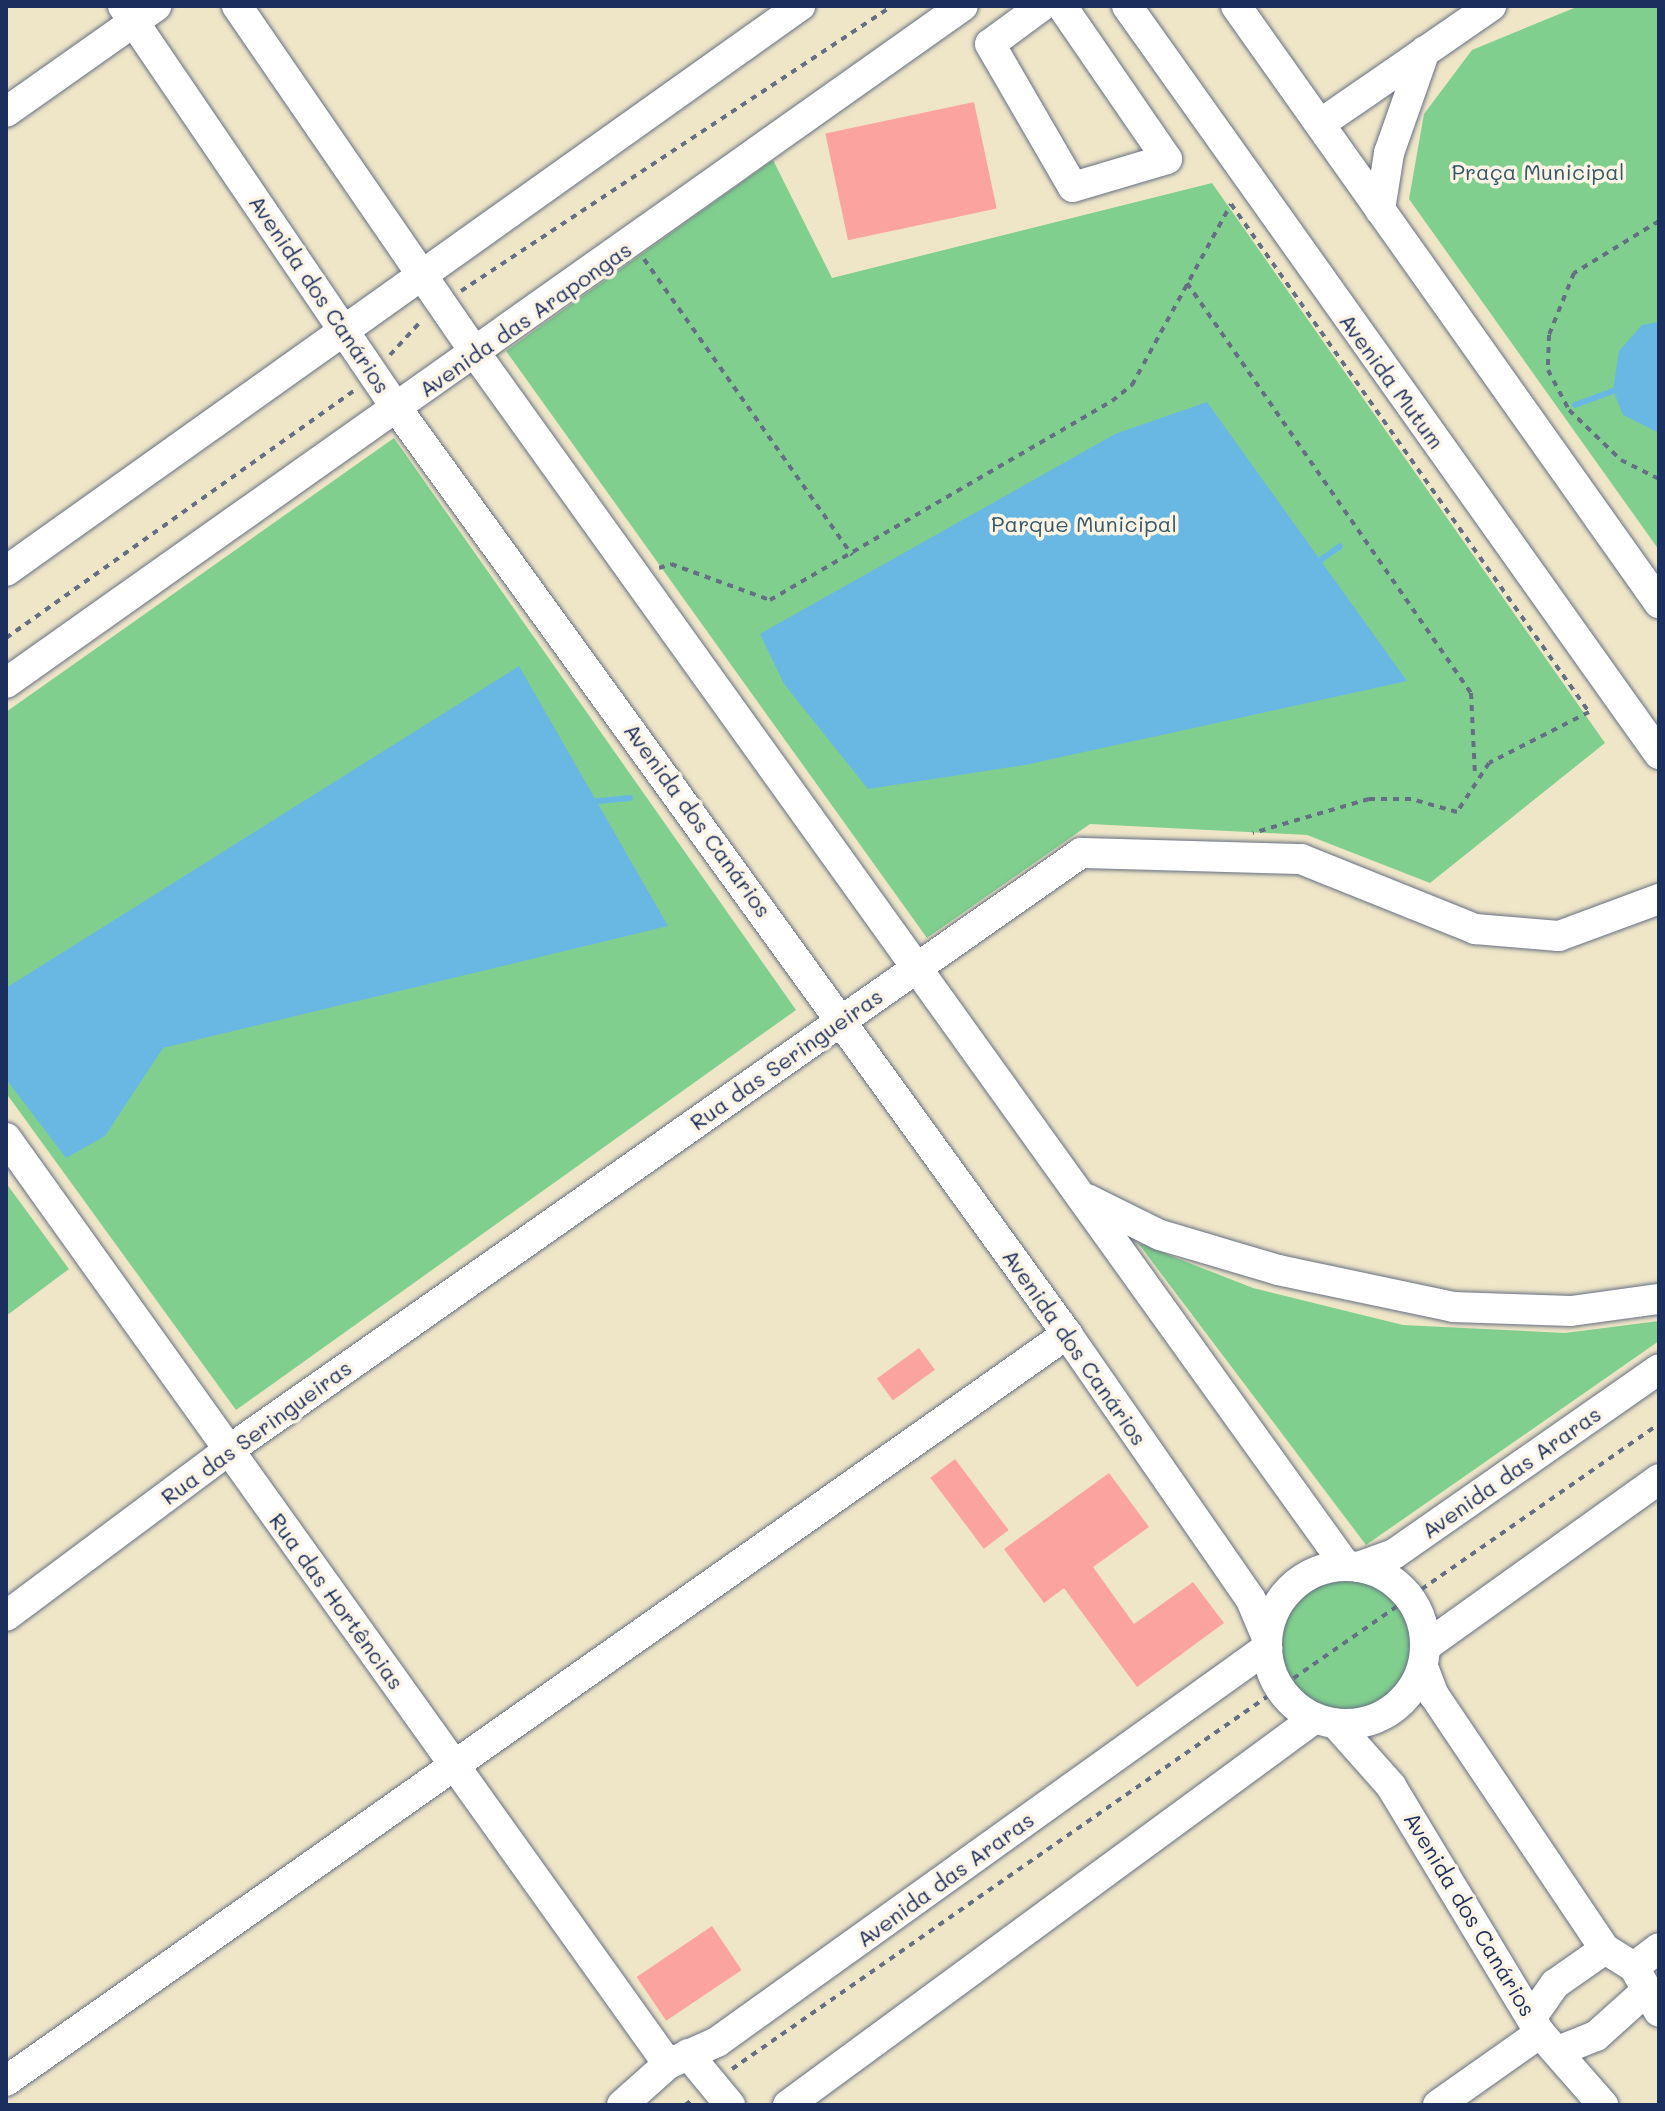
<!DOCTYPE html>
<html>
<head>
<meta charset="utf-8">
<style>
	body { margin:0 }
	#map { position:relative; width:1665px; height:2111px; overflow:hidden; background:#efe6c8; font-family:Mali,sans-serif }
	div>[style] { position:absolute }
	.green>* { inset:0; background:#81cf8e }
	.round { border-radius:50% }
	.water>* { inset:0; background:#69b8e3 }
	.stream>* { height:6px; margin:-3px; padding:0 3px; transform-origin:3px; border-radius:3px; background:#69b8e3 }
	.building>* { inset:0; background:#fba49f; transform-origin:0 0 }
	.path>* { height:4px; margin-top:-2px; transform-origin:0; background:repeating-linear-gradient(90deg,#656f83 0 6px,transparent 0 12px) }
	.roads { filter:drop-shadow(0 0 2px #656f83) drop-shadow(0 0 2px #656f83) }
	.minor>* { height:30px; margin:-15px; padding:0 15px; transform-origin:15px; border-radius:15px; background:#fff }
	.minor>.ring { margin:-15px; padding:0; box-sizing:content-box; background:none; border:30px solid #fff; border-radius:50% }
	span { translate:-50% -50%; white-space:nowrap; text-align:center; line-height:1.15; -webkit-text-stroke:7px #fcf5e5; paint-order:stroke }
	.park-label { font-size:22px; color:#34576a }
	.street-label { font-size:22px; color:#1b2f5e }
	.frame { position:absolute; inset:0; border:8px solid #1b2f5e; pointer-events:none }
</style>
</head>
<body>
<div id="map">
	<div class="green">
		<div style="clip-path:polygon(1579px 6px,1659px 6px,1659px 550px,1409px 199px,1424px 114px,1472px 50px)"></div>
		<div style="clip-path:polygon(773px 160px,832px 278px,1212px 183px,1605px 743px,1430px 883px,1307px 835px,1090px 824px,927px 938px,506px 351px)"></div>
		<div style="clip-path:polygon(394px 438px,796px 1010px,236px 1410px,6px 1093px,6px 712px)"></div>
		<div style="clip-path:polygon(6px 1183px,69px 1269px,6px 1316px)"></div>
		<div style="clip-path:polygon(1138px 1243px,1253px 1288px,1403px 1325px,1565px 1333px,1659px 1321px,1659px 1341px,1366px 1545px)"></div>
		<div class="round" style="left:1278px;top:1578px;width:136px;height:136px"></div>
	</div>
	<div class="water">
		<div style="clip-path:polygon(1659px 322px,1659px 433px,1623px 415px,1613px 390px,1619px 351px,1642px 325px)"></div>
		<div style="clip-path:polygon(1207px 402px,1407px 681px,1025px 765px,868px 789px,784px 684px,760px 634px,1115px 434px)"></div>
		<div style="clip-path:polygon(519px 666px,668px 926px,163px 1048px,105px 1136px,66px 1158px,6px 1079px,6px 988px)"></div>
	</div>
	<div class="stream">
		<div style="left:1575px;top:405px;width:49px;rotate:-20.3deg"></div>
		<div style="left:1316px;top:563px;width:29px;rotate:-35deg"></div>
		<div style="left:588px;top:802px;width:42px;rotate:-5.4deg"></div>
	</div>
	<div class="building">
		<div style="left:974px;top:102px;width:109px;height:152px;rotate:78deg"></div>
		<div style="left:919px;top:1348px;width:27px;height:52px;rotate:54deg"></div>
		<div style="left:955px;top:1459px;width:89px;height:31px;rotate:53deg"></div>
		<div style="clip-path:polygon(1109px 1473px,1149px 1527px,1093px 1567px,1134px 1624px,1193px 1582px,1224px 1623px,1137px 1687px,1064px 1588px,1044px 1603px,1004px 1549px)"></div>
		<div style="left:712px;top:1926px;width:53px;height:91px;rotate:56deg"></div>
	</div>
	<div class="path">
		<div style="left:1659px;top:221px;width:100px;rotate:148.5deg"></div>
		<div style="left:1574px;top:273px;width:67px;rotate:112deg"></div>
		<div style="left:1549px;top:335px;width:35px;rotate:92deg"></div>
		<div style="left:1548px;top:370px;width:45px;rotate:62.3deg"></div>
		<div style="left:1569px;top:410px;width:72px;rotate:43.9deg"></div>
		<div style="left:1621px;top:460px;width:42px;rotate:26.6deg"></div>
		<div style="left:644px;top:259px;width:362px;rotate:54.9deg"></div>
		<div style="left:1187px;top:283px;width:499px;rotate:55.3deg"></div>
		<div style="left:1471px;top:693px;width:83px;rotate:87.2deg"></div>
		<div style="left:461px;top:291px;width:517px;rotate:-33.47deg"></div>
		<div style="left:390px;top:355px;width:47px;rotate:-47.6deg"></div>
		<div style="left:659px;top:568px;width:13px;rotate:-18deg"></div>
		<div style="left:671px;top:564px;width:105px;rotate:20deg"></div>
		<div style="left:770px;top:600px;width:396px;rotate:-30.2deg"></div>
		<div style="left:1112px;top:401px;width:26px;rotate:-39deg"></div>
		<div style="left:1132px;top:385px;width:206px;rotate:-61.3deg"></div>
		<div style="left:1231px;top:204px;width:621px;rotate:54.83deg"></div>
		<div style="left:1589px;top:712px;width:112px;rotate:153deg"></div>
		<div style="left:1489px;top:763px;width:59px;rotate:123.1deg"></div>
		<div style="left:1457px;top:812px;width:48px;rotate:-164.2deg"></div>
		<div style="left:1411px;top:799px;width:42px;rotate:180deg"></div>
		<div style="left:1369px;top:799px;width:121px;rotate:163.7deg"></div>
		<div style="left:6px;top:638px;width:430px;rotate:-35.4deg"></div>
		<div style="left:732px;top:2069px;width:1129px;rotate:-34.83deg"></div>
		<div style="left:685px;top:2105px;width:10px;rotate:-37deg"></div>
	</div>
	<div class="roads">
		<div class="minor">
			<div style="left:123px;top:6px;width:489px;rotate:55.8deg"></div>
			<div style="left:398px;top:410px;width:1141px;rotate:54.09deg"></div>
			<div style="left:1067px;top:1334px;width:323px;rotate:55.3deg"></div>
			<div style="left:1251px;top:1600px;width:41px;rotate:67.2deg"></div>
			<div style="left:237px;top:6px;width:422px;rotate:55.5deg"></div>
			<div style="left:476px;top:354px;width:1492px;rotate:54.33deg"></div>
			<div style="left:1042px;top:6px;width:64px;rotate:143.8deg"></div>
			<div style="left:990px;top:44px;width:165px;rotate:59.9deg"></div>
			<div style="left:1073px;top:187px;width:98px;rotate:-16.6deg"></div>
			<div style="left:1167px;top:159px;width:186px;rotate:-124.5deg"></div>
			<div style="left:1127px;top:6px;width:918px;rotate:54.58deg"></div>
			<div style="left:1236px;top:6px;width:732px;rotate:54.68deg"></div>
			<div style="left:6px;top:112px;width:184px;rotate:-35.2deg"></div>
			<div style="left:1320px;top:124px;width:208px;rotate:-34.6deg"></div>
			<div style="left:1380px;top:210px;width:58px;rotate:-81deg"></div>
			<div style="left:1389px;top:153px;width:108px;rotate:-70.6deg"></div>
			<div style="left:6px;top:571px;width:975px;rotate:-35.44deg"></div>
			<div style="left:6px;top:683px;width:1172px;rotate:-35.28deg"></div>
			<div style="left:6px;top:1138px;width:1138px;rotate:54.44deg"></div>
			<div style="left:1087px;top:1199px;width:81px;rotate:26.3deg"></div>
			<div style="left:1160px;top:1235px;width:123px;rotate:16.5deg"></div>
			<div style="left:1278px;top:1270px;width:179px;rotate:11.9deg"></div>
			<div style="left:1453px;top:1307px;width:118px;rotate:1.9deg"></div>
			<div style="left:1571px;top:1311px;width:89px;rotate:-7.8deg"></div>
			<div class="ring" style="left:1267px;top:1566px;width:128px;height:128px"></div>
			<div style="left:1358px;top:1567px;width:38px;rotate:-20deg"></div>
			<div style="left:1394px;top:1554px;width:323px;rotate:-34.9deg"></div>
			<div style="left:6px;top:1616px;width:278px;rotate:-36.7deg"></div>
			<div style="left:229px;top:1450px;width:1040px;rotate:-35.02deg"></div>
			<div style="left:1081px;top:853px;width:220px;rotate:1.6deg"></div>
			<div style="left:1301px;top:859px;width:188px;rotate:21.9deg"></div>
			<div style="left:1475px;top:929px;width:84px;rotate:4.8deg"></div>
			<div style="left:1559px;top:936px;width:107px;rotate:-20.3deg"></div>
			<div style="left:1426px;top:1646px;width:287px;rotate:-35.6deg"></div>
			<div style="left:1423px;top:1667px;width:30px;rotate:69deg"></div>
			<div style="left:1434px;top:1695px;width:306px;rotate:56.1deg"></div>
			<div style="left:1605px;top:1949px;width:34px;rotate:32deg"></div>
			<div style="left:1634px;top:1967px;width:51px;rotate:60.9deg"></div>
			<div style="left:1336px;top:1724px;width:83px;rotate:48.4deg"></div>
			<div style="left:1391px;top:1786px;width:288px;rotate:58.9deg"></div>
			<div style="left:1540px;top:2033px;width:96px;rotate:48.8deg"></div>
			<div style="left:1634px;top:1967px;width:31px;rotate:-37deg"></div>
			<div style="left:1534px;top:2014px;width:37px;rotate:-55deg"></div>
			<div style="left:1555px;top:1984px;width:61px;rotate:-35deg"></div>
			<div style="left:1561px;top:2050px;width:38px;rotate:-22deg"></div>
			<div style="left:1596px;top:2036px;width:66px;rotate:-41.9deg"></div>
			<div style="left:688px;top:2054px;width:66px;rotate:50.5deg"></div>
			<div style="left:6px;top:2081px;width:1298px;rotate:-35.15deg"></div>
			<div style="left:622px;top:2105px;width:62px;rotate:-41.7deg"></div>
			<div style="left:668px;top:2064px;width:54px;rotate:-24.2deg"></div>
			<div style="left:717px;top:2042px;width:677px;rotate:-35.62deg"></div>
			<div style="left:788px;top:2105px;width:654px;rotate:-36.29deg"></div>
			<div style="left:1438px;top:2105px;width:125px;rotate:-35.2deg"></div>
		</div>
	</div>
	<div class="park-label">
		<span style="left:1538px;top:172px">Praça Municipal</span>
		<span style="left:1084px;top:524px">Parque Municipal</span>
	</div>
	<div class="street-label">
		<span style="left:320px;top:294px;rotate:56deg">Avenida dos Canários</span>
		<span style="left:525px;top:319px;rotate:-35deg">Avenida das Arapongas</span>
		<span style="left:1392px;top:381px;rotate:54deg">Avenida Mutum</span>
		<span style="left:698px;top:820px;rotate:54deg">Avenida dos Canários</span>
		<span style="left:786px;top:1059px;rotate:-35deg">Rua das Seringueiras</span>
		<span style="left:1075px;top:1347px;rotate:55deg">Avenida dos Canários</span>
		<span style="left:256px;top:1432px;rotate:-36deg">Rua das Seringueiras</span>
		<span style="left:1511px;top:1472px;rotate:-35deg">Avenida das Araras</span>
		<span style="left:337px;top:1601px;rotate:54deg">Rua das Hortências</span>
		<span style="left:945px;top:1879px;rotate:-36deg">Avenida das Araras</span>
		<span style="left:1470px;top:1914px;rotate:59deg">Avenida dos Canários</span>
	</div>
	<div class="frame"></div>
</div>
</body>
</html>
